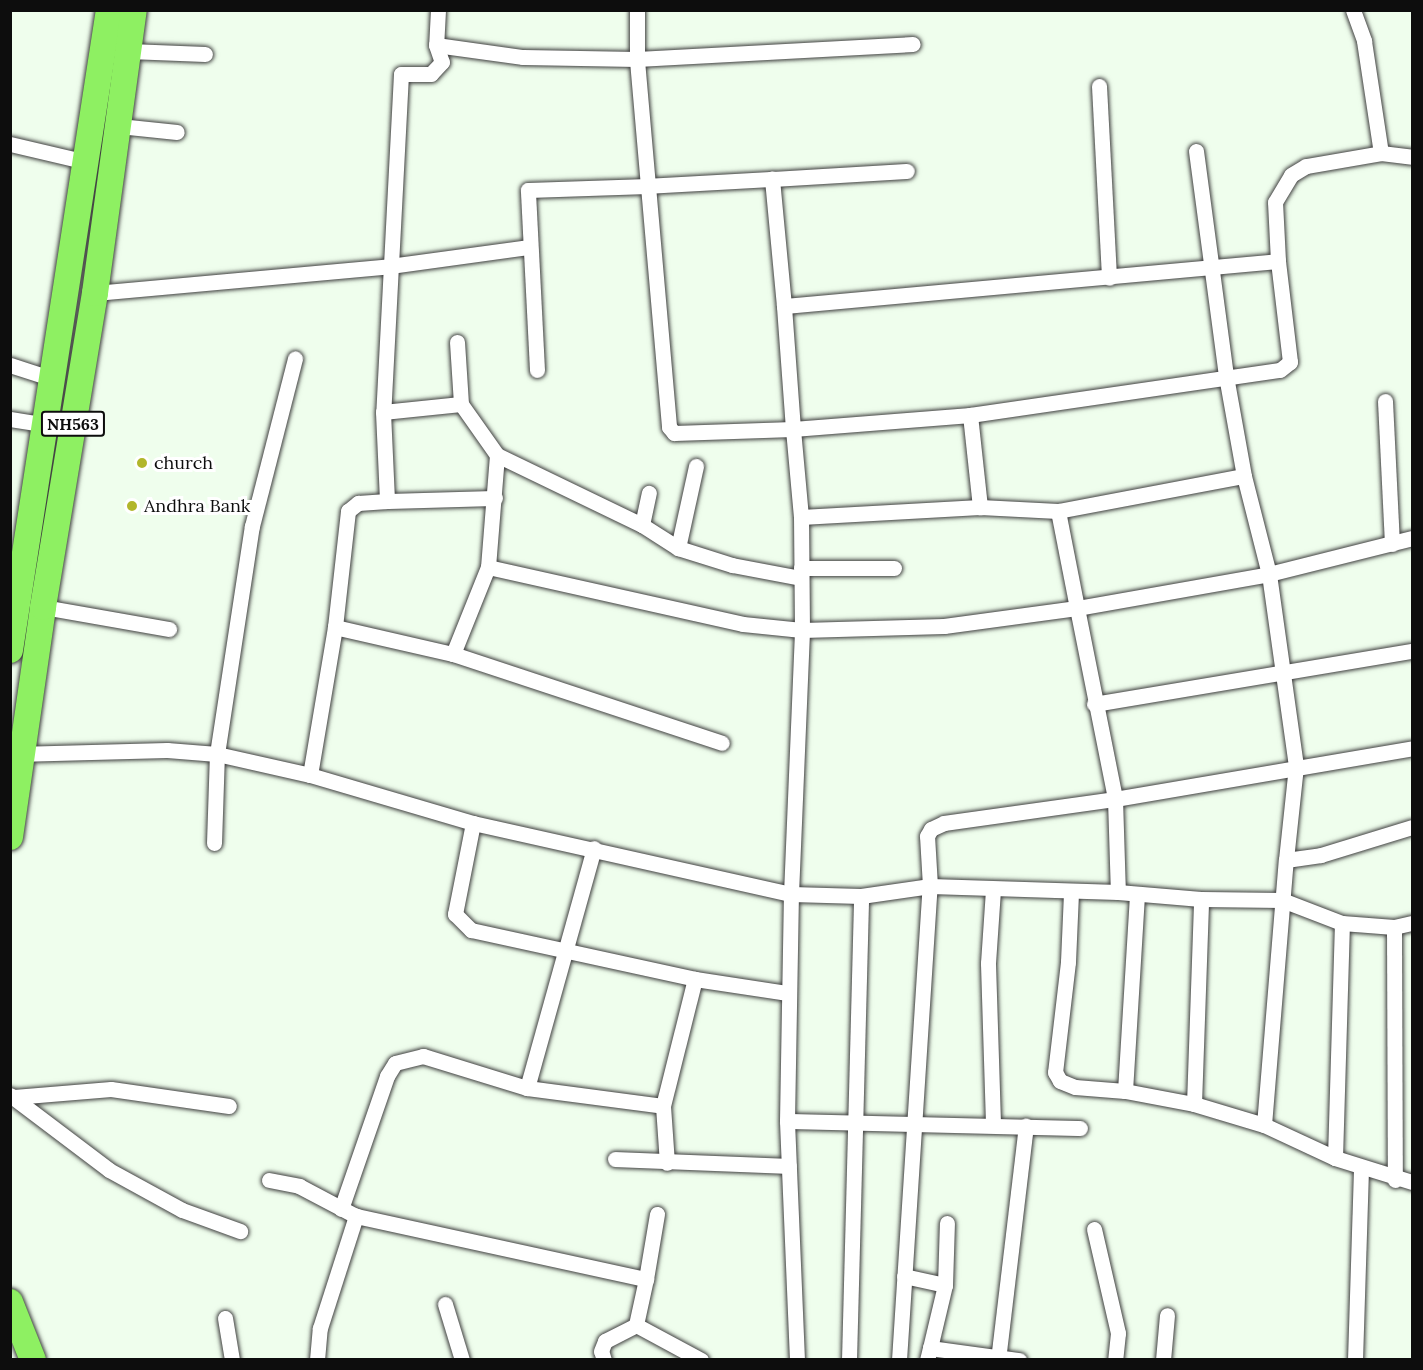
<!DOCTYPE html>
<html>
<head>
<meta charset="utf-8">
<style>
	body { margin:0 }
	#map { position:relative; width:1423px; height:1370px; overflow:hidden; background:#effeed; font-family:Lora,serif }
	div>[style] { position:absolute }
	.roads { filter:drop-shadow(0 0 2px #404040) drop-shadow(0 0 2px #404040) }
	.minor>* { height:15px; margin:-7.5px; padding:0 7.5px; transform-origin:7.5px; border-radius:7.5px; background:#fff }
	.trunk>* { height:26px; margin:-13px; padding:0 13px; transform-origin:13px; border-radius:13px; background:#8ef062 }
	.dots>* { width:16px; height:16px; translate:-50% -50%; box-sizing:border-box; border:3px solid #fff; border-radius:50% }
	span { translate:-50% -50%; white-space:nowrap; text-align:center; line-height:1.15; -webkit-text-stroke:6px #fff; paint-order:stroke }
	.shield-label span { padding:2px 4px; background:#fff; border:2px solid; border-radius:4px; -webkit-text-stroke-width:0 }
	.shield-label { font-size:16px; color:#0d0d0d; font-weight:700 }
	.poi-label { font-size:18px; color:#0d0d0d }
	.left { translate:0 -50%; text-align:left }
	.frame { position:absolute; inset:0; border:12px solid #0d0d0d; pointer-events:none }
</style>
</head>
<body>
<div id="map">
	<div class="roads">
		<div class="minor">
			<div style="left:438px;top:10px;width:35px;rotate:93deg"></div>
			<div style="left:436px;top:45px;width:88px;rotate:7.9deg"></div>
			<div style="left:523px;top:57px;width:114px;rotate:1deg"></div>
			<div style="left:637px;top:59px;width:276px;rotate:-3.1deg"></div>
			<div style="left:1353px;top:10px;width:33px;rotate:70deg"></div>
			<div style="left:1364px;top:41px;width:113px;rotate:81.4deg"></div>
			<div style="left:1381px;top:153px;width:31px;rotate:7deg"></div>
			<div style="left:436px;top:45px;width:18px;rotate:71deg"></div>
			<div style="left:442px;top:62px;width:16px;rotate:133deg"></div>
			<div style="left:431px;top:74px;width:30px;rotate:180deg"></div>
			<div style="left:401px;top:74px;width:338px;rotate:93deg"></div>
			<div style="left:383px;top:412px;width:89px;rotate:87.4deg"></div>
			<div style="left:387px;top:501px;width:108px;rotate:-1.6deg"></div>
			<div style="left:129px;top:51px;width:76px;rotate:2.3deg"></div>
			<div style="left:1099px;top:86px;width:192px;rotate:87deg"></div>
			<div style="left:119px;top:126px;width:58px;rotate:5.9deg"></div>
			<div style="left:10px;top:144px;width:79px;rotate:13.2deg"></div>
			<div style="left:1196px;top:151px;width:227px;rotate:82.4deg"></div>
			<div style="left:1226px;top:376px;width:102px;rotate:79.8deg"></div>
			<div style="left:1244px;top:476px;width:101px;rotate:75.7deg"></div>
			<div style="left:1269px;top:574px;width:194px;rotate:82deg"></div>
			<div style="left:1296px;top:766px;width:95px;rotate:96.1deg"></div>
			<div style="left:772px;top:179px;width:135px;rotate:-3.4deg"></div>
			<div style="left:95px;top:293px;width:296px;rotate:-5.2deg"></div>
			<div style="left:390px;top:266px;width:139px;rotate:-7.8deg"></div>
			<div style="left:784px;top:306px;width:496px;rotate:-5.2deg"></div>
			<div style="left:457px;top:342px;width:62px;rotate:86.3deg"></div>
			<div style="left:461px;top:404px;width:62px;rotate:54.8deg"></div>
			<div style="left:10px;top:365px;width:45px;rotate:18deg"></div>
			<div style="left:537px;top:370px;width:180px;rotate:-92.9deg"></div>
			<div style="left:528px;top:190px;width:120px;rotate:-1.9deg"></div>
			<div style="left:648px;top:186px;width:127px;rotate:-95deg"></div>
			<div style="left:637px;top:59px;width:49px;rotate:-90deg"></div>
			<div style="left:1385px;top:401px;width:143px;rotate:87.2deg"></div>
			<div style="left:383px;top:412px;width:78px;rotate:-5.9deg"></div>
			<div style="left:970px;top:415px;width:313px;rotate:-8.3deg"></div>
			<div style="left:1280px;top:370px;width:13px;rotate:-39deg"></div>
			<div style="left:1290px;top:362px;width:102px;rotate:-96.8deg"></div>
			<div style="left:1278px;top:261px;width:59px;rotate:-92.9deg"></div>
			<div style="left:1275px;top:202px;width:31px;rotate:-59deg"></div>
			<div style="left:1291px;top:175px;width:17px;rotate:-31deg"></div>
			<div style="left:1306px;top:166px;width:76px;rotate:-9.8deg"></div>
			<div style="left:10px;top:419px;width:36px;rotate:9deg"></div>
			<div style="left:1058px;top:511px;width:99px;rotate:78.9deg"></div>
			<div style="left:1077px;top:608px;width:195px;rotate:-10deg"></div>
			<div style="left:1269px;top:574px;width:147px;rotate:-14.1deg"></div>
			<div style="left:801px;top:517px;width:179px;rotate:-3.2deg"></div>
			<div style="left:980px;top:507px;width:78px;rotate:2.9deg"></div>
			<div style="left:1058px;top:511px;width:189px;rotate:-10.7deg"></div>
			<div style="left:642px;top:525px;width:33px;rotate:-78deg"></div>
			<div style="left:678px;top:548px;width:84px;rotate:-77.6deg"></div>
			<div style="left:488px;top:567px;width:112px;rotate:-85.4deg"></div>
			<div style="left:497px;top:455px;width:161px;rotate:25.8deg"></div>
			<div style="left:642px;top:525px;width:43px;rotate:32.6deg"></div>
			<div style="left:678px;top:548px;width:57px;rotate:17.5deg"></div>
			<div style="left:732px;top:565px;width:70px;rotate:10.7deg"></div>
			<div style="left:801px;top:568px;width:93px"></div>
			<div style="left:43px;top:607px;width:128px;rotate:9.9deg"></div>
			<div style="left:335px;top:627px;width:121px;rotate:12.9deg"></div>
			<div style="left:453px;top:654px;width:283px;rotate:18.3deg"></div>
			<div style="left:453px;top:654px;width:94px;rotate:-68.1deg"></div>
			<div style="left:488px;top:567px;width:261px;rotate:12.6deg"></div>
			<div style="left:743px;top:624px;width:59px;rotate:5.8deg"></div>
			<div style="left:802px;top:630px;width:142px;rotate:-1.6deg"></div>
			<div style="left:944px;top:626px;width:134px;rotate:-7.7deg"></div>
			<div style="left:1077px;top:608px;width:195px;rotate:78.7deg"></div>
			<div style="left:1115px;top:799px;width:93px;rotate:88.2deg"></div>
			<div style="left:1094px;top:704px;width:322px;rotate:-9.5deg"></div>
			<div style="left:16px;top:754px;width:151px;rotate:-1.5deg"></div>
			<div style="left:167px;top:750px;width:50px;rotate:4.6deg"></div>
			<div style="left:217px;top:754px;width:95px;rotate:12.7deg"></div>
			<div style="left:310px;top:775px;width:170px;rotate:16.4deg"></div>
			<div style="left:473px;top:823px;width:326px;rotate:12.6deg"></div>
			<div style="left:791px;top:894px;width:264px;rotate:-87.6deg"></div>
			<div style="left:802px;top:630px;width:113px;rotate:-90.5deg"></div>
			<div style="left:801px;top:517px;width:88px;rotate:-95.2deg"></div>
			<div style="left:793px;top:429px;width:123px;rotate:-94.2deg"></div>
			<div style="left:784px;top:306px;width:128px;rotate:-95.4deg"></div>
			<div style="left:772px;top:179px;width:124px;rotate:176.8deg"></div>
			<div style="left:648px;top:186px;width:242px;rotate:85deg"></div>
			<div style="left:669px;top:427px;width:8px;rotate:50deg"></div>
			<div style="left:674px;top:433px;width:119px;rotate:-1.9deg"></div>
			<div style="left:793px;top:429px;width:178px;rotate:-4.5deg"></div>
			<div style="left:970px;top:415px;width:93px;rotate:83.8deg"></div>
			<div style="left:310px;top:775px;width:150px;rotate:-80.4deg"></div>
			<div style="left:335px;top:627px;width:117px;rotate:-83.6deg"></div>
			<div style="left:348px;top:511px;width:13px;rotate:-39deg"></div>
			<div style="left:358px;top:503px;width:29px;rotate:-4deg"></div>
			<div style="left:473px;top:823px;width:93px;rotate:101.2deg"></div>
			<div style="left:455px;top:914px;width:23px;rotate:45deg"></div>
			<div style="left:471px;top:930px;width:229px;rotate:12.3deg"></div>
			<div style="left:695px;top:979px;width:94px;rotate:8.6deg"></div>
			<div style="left:214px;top:843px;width:89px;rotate:-88.1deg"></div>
			<div style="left:217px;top:754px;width:231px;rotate:-81.3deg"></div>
			<div style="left:252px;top:526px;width:173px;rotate:-75.6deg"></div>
			<div style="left:1071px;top:893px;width:69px;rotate:92.5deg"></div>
			<div style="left:1068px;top:962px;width:111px;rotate:96.7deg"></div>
			<div style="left:1055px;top:1072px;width:10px;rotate:61deg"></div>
			<div style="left:1060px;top:1081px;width:16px;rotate:22deg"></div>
			<div style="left:1075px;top:1087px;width:50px;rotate:4.6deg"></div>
			<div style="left:1125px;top:1091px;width:70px;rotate:10.7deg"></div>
			<div style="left:1194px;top:1104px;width:73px;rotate:16.7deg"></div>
			<div style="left:1264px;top:1125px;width:78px;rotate:24.9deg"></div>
			<div style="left:1335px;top:1158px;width:81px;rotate:17.3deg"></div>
			<div style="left:1394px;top:927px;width:253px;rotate:89.8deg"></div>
			<div style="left:527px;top:1088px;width:249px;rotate:-74.4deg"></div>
			<div style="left:1125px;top:1091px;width:195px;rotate:-86.5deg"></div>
			<div style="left:10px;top:1095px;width:124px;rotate:37.1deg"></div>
			<div style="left:109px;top:1170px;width:83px;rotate:28.7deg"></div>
			<div style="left:182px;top:1210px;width:62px;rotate:19.9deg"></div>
			<div style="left:14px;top:1097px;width:97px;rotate:-4.7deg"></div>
			<div style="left:111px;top:1089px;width:119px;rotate:8.2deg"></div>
			<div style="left:1194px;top:1104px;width:205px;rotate:-88deg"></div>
			<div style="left:663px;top:1106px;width:131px;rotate:-75.9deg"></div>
			<div style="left:787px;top:1121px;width:293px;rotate:1.4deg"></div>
			<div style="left:993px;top:1123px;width:160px;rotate:-91.8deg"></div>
			<div style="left:988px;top:963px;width:73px;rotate:-86.1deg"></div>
			<div style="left:1264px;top:1125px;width:266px;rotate:-85.3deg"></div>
			<div style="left:1286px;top:860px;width:35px;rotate:-8deg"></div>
			<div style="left:1321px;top:855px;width:95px;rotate:-17.1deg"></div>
			<div style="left:1335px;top:1158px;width:235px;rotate:-88.3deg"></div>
			<div style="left:615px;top:1159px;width:174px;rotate:2.3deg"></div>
			<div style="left:269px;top:1180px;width:31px;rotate:11deg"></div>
			<div style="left:299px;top:1186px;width:64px;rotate:27.8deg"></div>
			<div style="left:356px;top:1216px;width:297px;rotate:12.3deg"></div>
			<div style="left:646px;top:1279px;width:47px;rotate:102.3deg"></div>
			<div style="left:636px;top:1325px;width:74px;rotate:28.3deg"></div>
			<div style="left:341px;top:1209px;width:141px;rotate:-70.9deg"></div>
			<div style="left:387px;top:1076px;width:15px;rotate:-58deg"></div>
			<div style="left:395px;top:1063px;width:29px;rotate:-14deg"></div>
			<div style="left:423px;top:1056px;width:109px;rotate:17.1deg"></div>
			<div style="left:527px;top:1088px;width:137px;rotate:7.5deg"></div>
			<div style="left:663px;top:1106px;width:57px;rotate:86deg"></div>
			<div style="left:1094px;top:1229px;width:107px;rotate:77deg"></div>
			<div style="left:1118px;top:1333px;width:27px;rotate:96deg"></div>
			<div style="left:904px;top:1276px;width:42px;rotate:12.4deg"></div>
			<div style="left:646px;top:1279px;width:66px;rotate:-80.4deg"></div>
			<div style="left:445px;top:1304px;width:59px;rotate:73.1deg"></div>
			<div style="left:225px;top:1318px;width:43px;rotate:80.5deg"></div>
			<div style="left:930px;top:1348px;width:65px;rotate:-76.6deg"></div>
			<div style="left:945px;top:1285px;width:62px;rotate:-88.2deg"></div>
			<div style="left:317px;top:1360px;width:32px;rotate:-85deg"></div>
			<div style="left:320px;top:1328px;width:118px;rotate:-72.2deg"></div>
			<div style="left:604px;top:1360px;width:9px;rotate:-108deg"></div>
			<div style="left:601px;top:1351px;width:11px;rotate:-68deg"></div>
			<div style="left:605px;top:1341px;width:35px;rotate:-27deg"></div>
			<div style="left:797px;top:1360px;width:239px;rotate:-92.4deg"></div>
			<div style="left:787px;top:1121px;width:227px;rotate:-89deg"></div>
			<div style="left:791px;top:894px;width:70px;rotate:1.6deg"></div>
			<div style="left:861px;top:896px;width:70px;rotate:-8.2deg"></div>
			<div style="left:930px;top:886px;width:188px;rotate:1.8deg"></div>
			<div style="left:1118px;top:892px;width:83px;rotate:4.8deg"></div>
			<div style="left:1201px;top:899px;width:81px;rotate:0.7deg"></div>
			<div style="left:1282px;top:900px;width:64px;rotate:21deg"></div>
			<div style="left:1342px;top:923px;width:52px;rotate:4.4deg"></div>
			<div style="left:1394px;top:927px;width:18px;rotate:-13deg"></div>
			<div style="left:849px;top:1360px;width:464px;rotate:-88.5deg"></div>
			<div style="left:899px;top:1360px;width:475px;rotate:-86.3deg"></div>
			<div style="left:930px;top:886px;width:50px;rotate:-93.4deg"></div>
			<div style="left:927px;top:836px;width:8px;rotate:-60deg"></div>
			<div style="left:931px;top:829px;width:14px;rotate:-25deg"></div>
			<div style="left:944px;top:823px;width:173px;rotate:-8deg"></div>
			<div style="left:1115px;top:799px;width:301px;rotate:-9.7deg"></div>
			<div style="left:927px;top:1360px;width:12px;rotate:-76deg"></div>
			<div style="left:930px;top:1348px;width:90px;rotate:7.7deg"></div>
			<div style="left:998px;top:1360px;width:236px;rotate:-83.2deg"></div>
			<div style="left:1163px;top:1360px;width:45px;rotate:-84.9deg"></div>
			<div style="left:1355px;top:1360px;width:193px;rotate:-88.2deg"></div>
		</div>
		<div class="trunk">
			<div style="left:10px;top:650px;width:648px;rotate:-81.21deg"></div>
			<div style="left:10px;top:837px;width:232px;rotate:-81.8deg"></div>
			<div style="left:43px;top:607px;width:318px;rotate:-80.6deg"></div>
			<div style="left:95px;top:293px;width:286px;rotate:-82.2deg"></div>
			<div style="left:10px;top:1302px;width:62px;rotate:68.4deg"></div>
		</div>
	</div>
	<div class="dots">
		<div style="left:142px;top:463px;background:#b1b62b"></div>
		<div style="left:132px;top:506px;background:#b1b62b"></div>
	</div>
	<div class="shield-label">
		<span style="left:73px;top:424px">NH563</span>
	</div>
	<div class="poi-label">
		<span class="left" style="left:154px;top:463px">church</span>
		<span class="left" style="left:144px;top:506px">Andhra Bank</span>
	</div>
	<div class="frame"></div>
</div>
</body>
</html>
